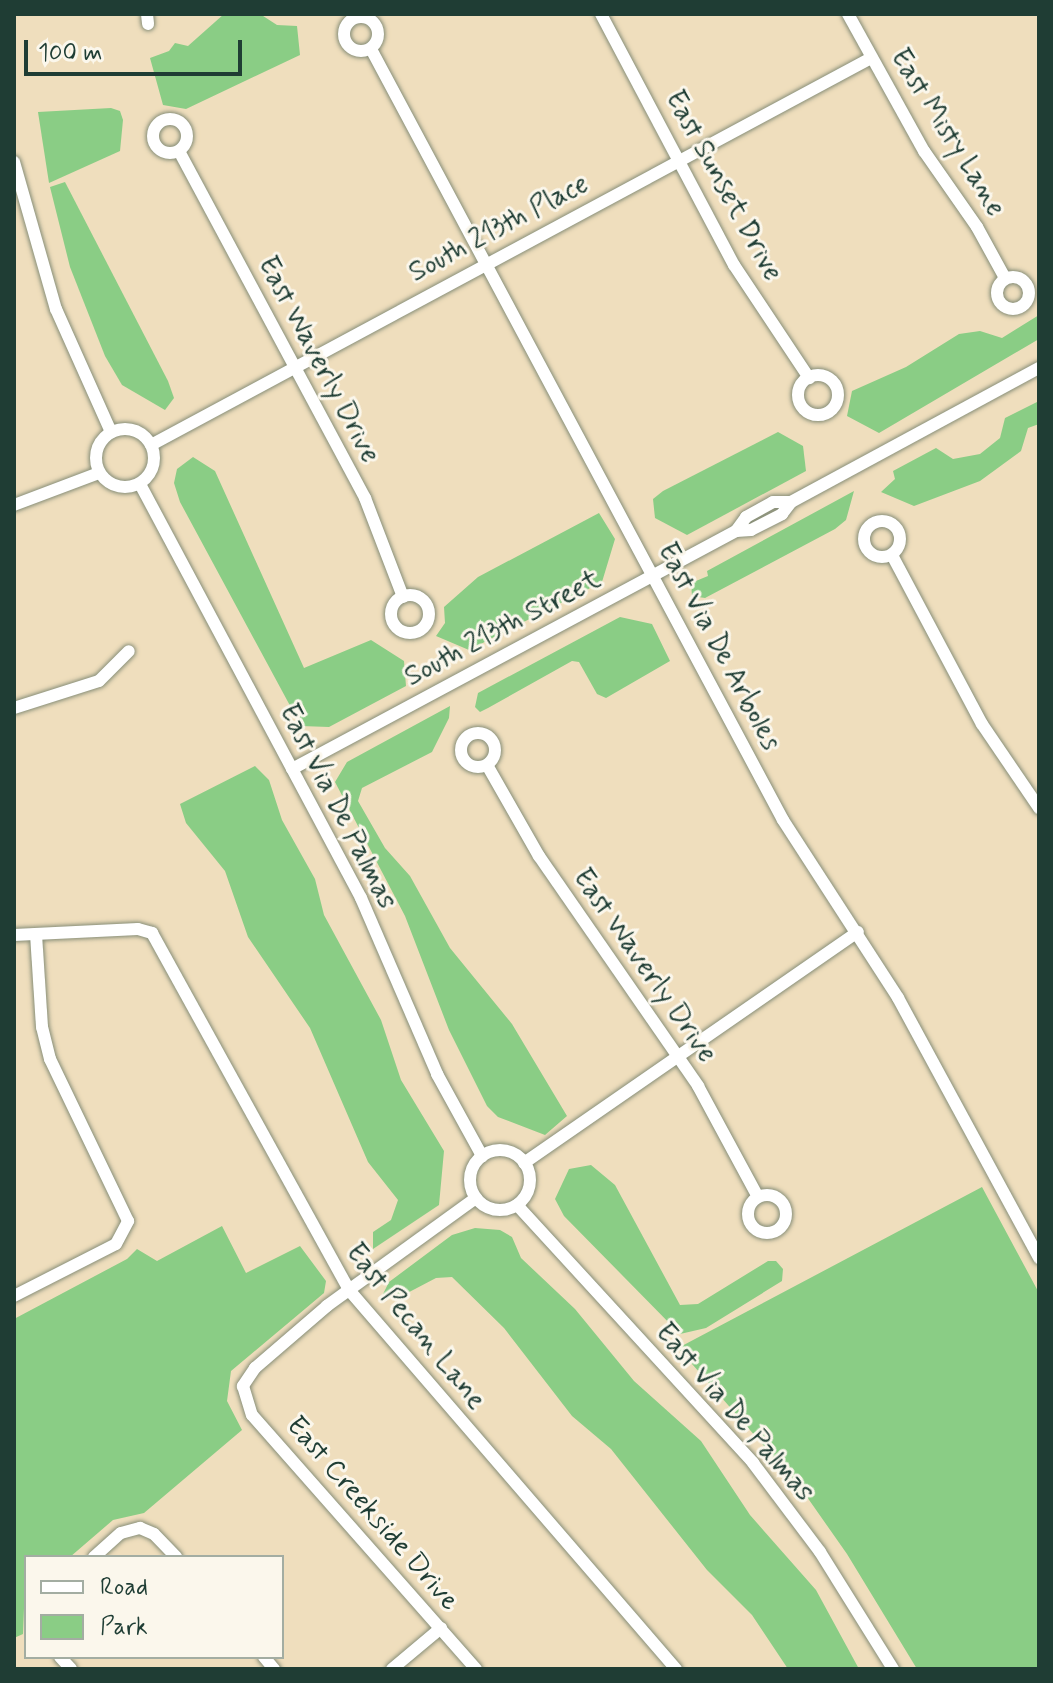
<!DOCTYPE html>
<html>
<head>
<meta charset="utf-8">
<style>
	body { margin:0 }
	#map { position:relative; width:1053px; height:1683px; overflow:hidden; background:#efdebd; font-family:Mynerve,sans-serif }
	div>[style] { position:absolute }
	.green>* { inset:0; background:#8acd85 }
	.roads { filter:drop-shadow(0 0 2px #878e78) drop-shadow(0 0 2px #878e78) }
	.minor>* { height:12px; margin:-6px; padding:0 6px; transform-origin:6px; border-radius:6px; background:#fff }
	.minor>.ring { margin:-6px; padding:0; box-sizing:content-box; background:none; border:12px solid #fff; border-radius:50% }
	span { translate:-50% -50%; white-space:nowrap; text-align:center; line-height:1.15; -webkit-text-stroke:6px #fbf7ec; paint-order:stroke }
	.street-label { font-size:28px; color:#1f3d34 }
	.frame { position:absolute; inset:0; border:16px solid #1f3d34; pointer-events:none }
	.legend { position:absolute; left:24px; top:1555px; width:260px; height:104px; box-sizing:border-box; background:#fbf7ec; border:2px solid #a3ada2; margin:0; padding:10px 14px; list-style:none; font-size:24px; color:#1f3d34 }
	.legend li { display:flex; align-items:center; gap:16px; height:40px }
	.legend b { width:40px; border:2px solid #a3ada2 }
	.scale { position:absolute; left:24px; top:40px; width:218px; height:36px; box-sizing:border-box; border:4px solid #1f3d34; border-top:0; padding-left:10px; font-size:24px; line-height:28px; white-space:nowrap; color:#1f3d34; -webkit-text-stroke:6px #fbf7ec; paint-order:stroke }
</style>
</head>
<body>
<div id="map">
	<div class="green">
		<div style="clip-path:polygon(224px 14px,260px 14px,277px 25px,297px 26px,300px 55px,186px 109px,163px 105px,150px 58px,169px 51px,175px 43px,188px 46px)"></div>
		<div style="clip-path:polygon(111px 108px,120px 111px,123px 120px,120px 151px,49px 183px,38px 112px)"></div>
		<div style="clip-path:polygon(65px 182px,168px 381px,174px 398px,165px 410px,122px 385px,105px 356px,70px 267px,50px 187px)"></div>
		<div style="clip-path:polygon(1039px 315px,1039px 339px,879px 433px,847px 416px,852px 391px,906px 367px,959px 334px,980px 331px,1002px 338px)"></div>
		<div style="clip-path:polygon(1039px 401px,1039px 424px,1028px 428px,1021px 451px,980px 481px,914px 506px,881px 492px,895px 479px,893px 471px,936px 448px,953px 459px,980px 454px,1000px 438px,1005px 418px)"></div>
		<div style="clip-path:polygon(778px 432px,803px 446px,806px 471px,687px 535px,655px 518px,653px 499px,663px 491px)"></div>
		<div style="clip-path:polygon(193px 457px,215px 471px,304px 668px,371px 640px,404px 661px,406px 686px,329px 727px,301px 726px,180px 502px,174px 483px,177px 469px)"></div>
		<div style="clip-path:polygon(854px 491px,846px 520px,835px 529px,705px 598px,692px 596px,691px 583px,708px 576px,707px 571px)"></div>
		<div style="clip-path:polygon(599px 513px,615px 539px,602px 582px,469px 650px,436px 636px,445px 623px,444px 607px,478px 577px)"></div>
		<div style="clip-path:polygon(620px 617px,652px 624px,670px 661px,606px 698px,597px 694px,579px 662px,572px 661px,488px 708px,480px 712px,475px 707px,478px 693px)"></div>
		<div style="clip-path:polygon(450px 706px,449px 718px,432px 752px,362px 788px,358px 801px,385px 848px,410px 876px,450px 948px,512px 1024px,567px 1116px,545px 1135px,498px 1117px,487px 1106px,449px 1030px,405px 916px,335px 782px,347px 762px)"></div>
		<div style="clip-path:polygon(255px 766px,269px 780px,282px 820px,315px 879px,324px 915px,381px 1020px,401px 1080px,444px 1151px,439px 1205px,373px 1249px,373px 1232px,391px 1220px,398px 1200px,368px 1162px,310px 1028px,248px 937px,225px 871px,186px 823px,180px 804px)"></div>
		<div style="clip-path:polygon(591px 1165px,615px 1185px,680px 1305px,698px 1304px,768px 1261px,776px 1261px,783px 1269px,782px 1281px,706px 1328px,680px 1334px,564px 1216px,555px 1199px,569px 1169px)"></div>
		<div style="clip-path:polygon(982px 1187px,1039px 1293px,1039px 1669px,917px 1669px,847px 1554px,800px 1487px,678px 1348px)"></div>
		<div style="clip-path:polygon(222px 1226px,246px 1273px,300px 1246px,326px 1281px,324px 1293px,231px 1371px,227px 1401px,242px 1430px,144px 1513px,113px 1520px,70px 1557px,26px 1557px,23px 1634px,14px 1638px,14px 1319px,127px 1259px,137px 1249px,157px 1261px)"></div>
		<div style="clip-path:polygon(475px 1228px,500px 1230px,512px 1237px,521px 1258px,575px 1309px,634px 1381px,701px 1441px,750px 1515px,816px 1590px,859px 1669px,788px 1669px,752px 1615px,707px 1570px,611px 1449px,572px 1416px,504px 1328px,452px 1277px,436px 1278px,394px 1300px,383px 1294px,389px 1282px,452px 1235px)"></div>
	</div>
	<div class="roads">
		<div class="minor">
			<div style="left:147px;top:14px;width:10px;rotate:84deg"></div>
			<div style="left:601px;top:14px;width:284px;rotate:62.1deg"></div>
			<div style="left:734px;top:265px;width:136px;rotate:56.4deg"></div>
			<div style="left:848px;top:14px;width:157px;rotate:61deg"></div>
			<div style="left:924px;top:151px;width:93px;rotate:55.1deg"></div>
			<div style="left:977px;top:227px;width:58px;rotate:61.2deg"></div>
			<div class="ring" style="left:344px;top:17px;width:22px;height:22px"></div>
			<div style="left:371px;top:49px;width:874px;rotate:61.88deg"></div>
			<div style="left:783px;top:820px;width:212px;rotate:57.1deg"></div>
			<div style="left:898px;top:998px;width:296px;rotate:61.5deg"></div>
			<div class="ring" style="left:153px;top:119px;width:22px;height:22px"></div>
			<div style="left:179px;top:151px;width:394px;rotate:61.8deg"></div>
			<div style="left:365px;top:498px;width:106px;rotate:69deg"></div>
			<div style="left:14px;top:162px;width:153px;rotate:74.1deg"></div>
			<div style="left:56px;top:309px;width:135px;rotate:65.9deg"></div>
			<div class="ring" style="left:997px;top:277px;width:20px;height:20px"></div>
			<div class="ring" style="left:798px;top:375px;width:28px;height:28px"></div>
			<div class="ring" style="left:96px;top:429px;width:46px;height:46px"></div>
			<div style="left:151px;top:445px;width:817px;rotate:-28.26deg"></div>
			<div style="left:140px;top:484px;width:469px;rotate:61.9deg"></div>
			<div style="left:361px;top:898px;width:192px;rotate:66.6deg"></div>
			<div style="left:437px;top:1074px;width:94px;rotate:61.2deg"></div>
			<div style="left:14px;top:505px;width:91px;rotate:-20.6deg"></div>
			<div class="ring" style="left:864px;top:521px;width:24px;height:24px"></div>
			<div style="left:736px;top:531px;width:15px;rotate:-4deg"></div>
			<div style="left:751px;top:530px;width:35px;rotate:-27deg"></div>
			<div style="left:782px;top:514px;width:15px;rotate:-53deg"></div>
			<div style="left:791px;top:502px;width:282px;rotate:-28.4deg"></div>
			<div style="left:892px;top:555px;width:191px;rotate:62deg"></div>
			<div style="left:982px;top:724px;width:102px;rotate:55.8deg"></div>
			<div class="ring" style="left:391px;top:595px;width:26px;height:26px"></div>
			<div style="left:14px;top:708px;width:89px;rotate:-17.6deg"></div>
			<div style="left:99px;top:681px;width:42px;rotate:-45deg"></div>
			<div class="ring" style="left:461px;top:733px;width:22px;height:22px"></div>
			<div style="left:487px;top:765px;width:105px;rotate:60.3deg"></div>
			<div style="left:539px;top:856px;width:280px;rotate:55.3deg"></div>
			<div style="left:698px;top:1086px;width:126px;rotate:61.6deg"></div>
			<div style="left:292px;top:769px;width:504px;rotate:-28.19deg"></div>
			<div style="left:736px;top:531px;width:17px;rotate:-54deg"></div>
			<div style="left:746px;top:517px;width:31px;rotate:-29deg"></div>
			<div style="left:773px;top:502px;width:18px"></div>
			<div style="left:14px;top:935px;width:124px;rotate:-2.8deg"></div>
			<div style="left:138px;top:929px;width:15px;rotate:16deg"></div>
			<div style="left:152px;top:933px;width:408px;rotate:61.1deg"></div>
			<div style="left:349px;top:1290px;width:501px;rotate:49.21deg"></div>
			<div class="ring" style="left:470px;top:1150px;width:48px;height:48px"></div>
			<div style="left:524px;top:1163px;width:406px;rotate:-34.7deg"></div>
			<div class="ring" style="left:748px;top:1195px;width:26px;height:26px"></div>
			<div style="left:476px;top:1198px;width:184px;rotate:144.1deg"></div>
			<div style="left:327px;top:1306px;width:95px;rotate:139.3deg"></div>
			<div style="left:255px;top:1368px;width:22px;rotate:124deg"></div>
			<div style="left:243px;top:1386px;width:30px;rotate:73deg"></div>
			<div style="left:252px;top:1415px;width:339px;rotate:48.6deg"></div>
			<div style="left:517px;top:1205px;width:350px;rotate:47.5deg"></div>
			<div style="left:753px;top:1463px;width:111px;rotate:53deg"></div>
			<div style="left:820px;top:1552px;width:138px;rotate:58deg"></div>
			<div style="left:14px;top:1296px;width:114px;rotate:-27deg"></div>
			<div style="left:116px;top:1244px;width:26px;rotate:-62deg"></div>
			<div style="left:128px;top:1221px;width:180px;rotate:-115.7deg"></div>
			<div style="left:50px;top:1059px;width:33px;rotate:-104deg"></div>
			<div style="left:42px;top:1027px;width:93px;rotate:-93.7deg"></div>
			<div style="left:94px;top:1557px;width:36px;rotate:-42deg"></div>
			<div style="left:121px;top:1533px;width:20px;rotate:-15deg"></div>
			<div style="left:140px;top:1528px;width:15px;rotate:23deg"></div>
			<div style="left:154px;top:1534px;width:32px;rotate:46deg"></div>
			<div style="left:60px;top:1657px;width:16px;rotate:47deg"></div>
			<div style="left:264px;top:1657px;width:16px;rotate:50deg"></div>
			<div style="left:392px;top:1669px;width:64px;rotate:-39.9deg"></div>
		</div>
	</div>
	<div class="street-label">
		<span style="left:947px;top:133px;rotate:58deg">East Misty Lane</span>
		<span style="left:723px;top:186px;rotate:61deg">East Sunset Drive</span>
		<span style="left:499px;top:229px;rotate:-28deg">South 213th Place</span>
		<span style="left:318px;top:360px;rotate:62deg">East Waverly Drive</span>
		<span style="left:503px;top:629px;rotate:-28deg">South 213th Street</span>
		<span style="left:718px;top:647px;rotate:62deg">East Via De Arboles</span>
		<span style="left:337px;top:807px;rotate:63deg">East Via De Palmas</span>
		<span style="left:644px;top:966px;rotate:55deg">East Waverly Drive</span>
		<span style="left:415px;top:1327px;rotate:51deg">East Pecan Lane</span>
		<span style="left:734px;top:1413px;rotate:49deg">East Via De Palmas</span>
		<span style="left:372px;top:1514px;rotate:49deg">East Creekside Drive</span>
	</div>
	<div class="frame"></div>
	<ul class="legend">
	<li><b style="height:10px;background:#fff"></b>Road</li>
	<li><b style="height:22px;background:#8acd85"></b>Park</li>
	</ul>
	<div class="scale">100 m</div>
</div>
</body>
</html>
